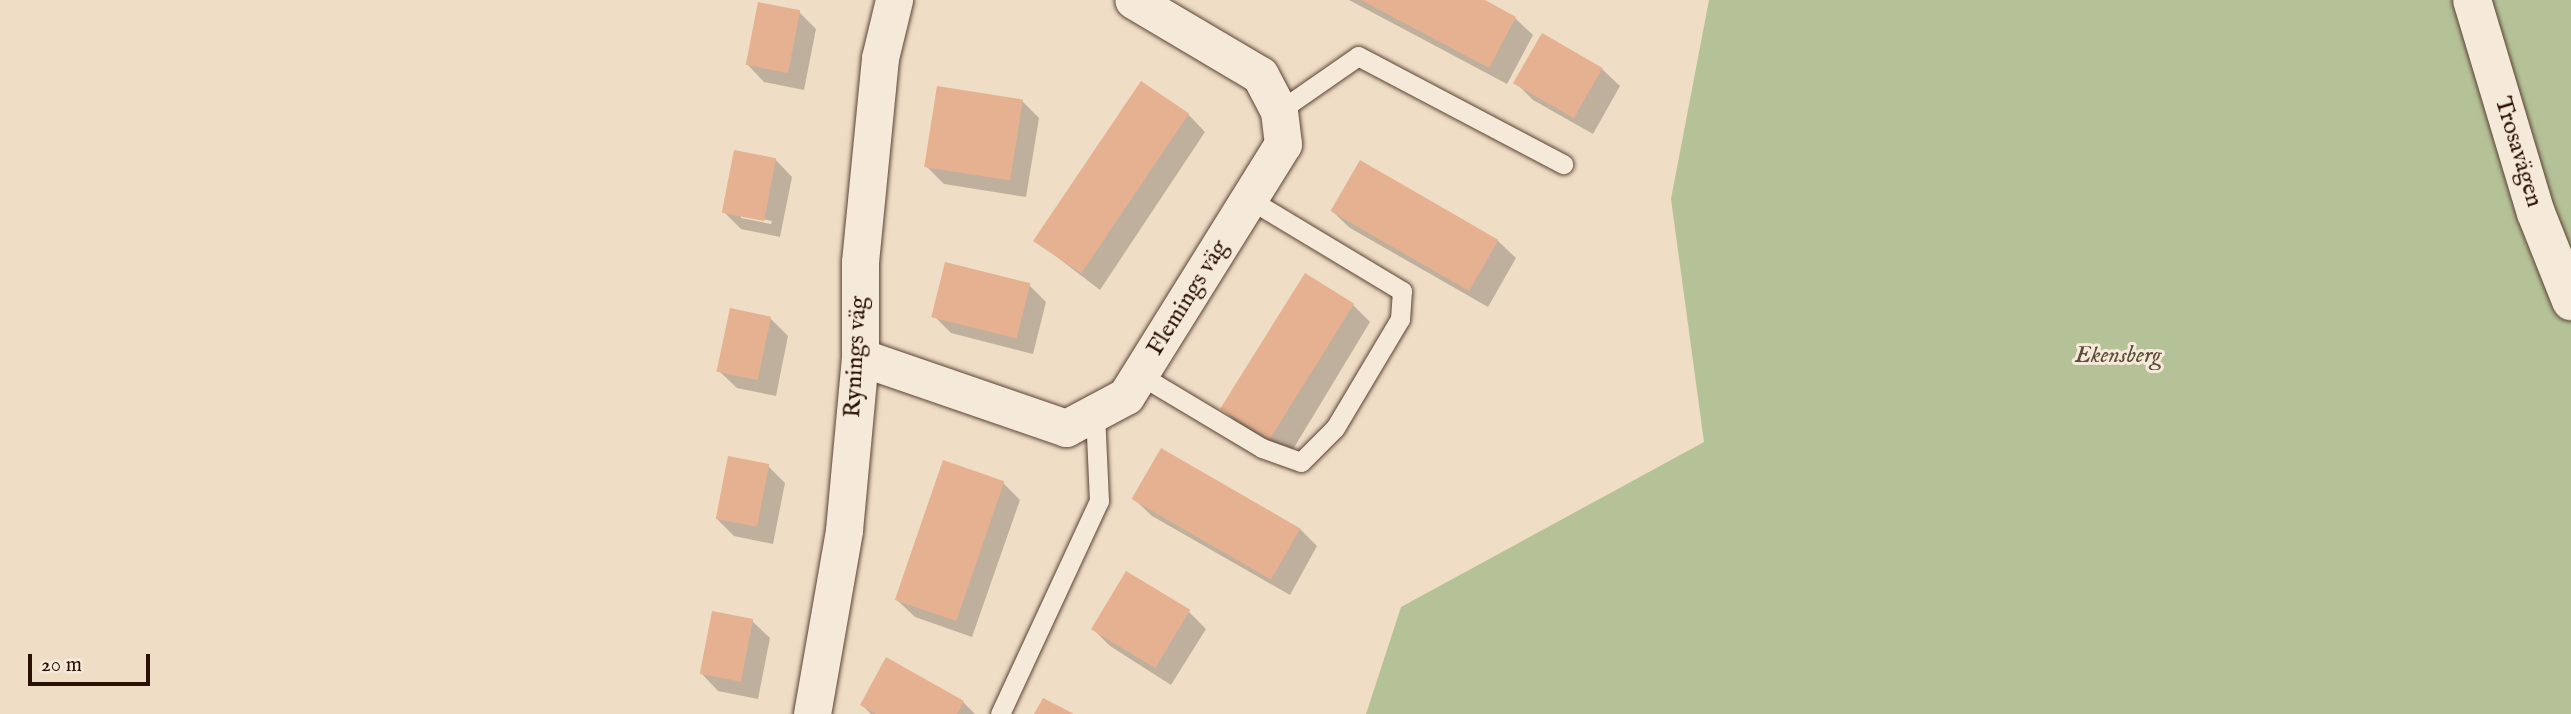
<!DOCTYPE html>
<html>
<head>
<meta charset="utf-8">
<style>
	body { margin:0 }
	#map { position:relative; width:2571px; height:714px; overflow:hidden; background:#efddc6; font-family:"IM FELL English",serif }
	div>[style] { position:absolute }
	.green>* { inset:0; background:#b5c298 }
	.shadow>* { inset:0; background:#0003 }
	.building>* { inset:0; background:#e5b190; transform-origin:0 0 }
	.roads { filter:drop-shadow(0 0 2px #5b4334) drop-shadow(0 0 2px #5b4334) }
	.service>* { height:19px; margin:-9.5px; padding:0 9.5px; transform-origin:9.5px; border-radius:9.5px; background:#f5e9da }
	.minor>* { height:37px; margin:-18.5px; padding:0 18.5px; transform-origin:18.5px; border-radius:18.5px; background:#f5e9da }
	.secondary>* { height:38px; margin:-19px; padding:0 19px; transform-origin:19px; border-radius:19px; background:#f5e9da }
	span { translate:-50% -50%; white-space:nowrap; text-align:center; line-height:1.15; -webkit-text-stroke:6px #f5e9da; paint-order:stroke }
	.street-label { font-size:24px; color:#2a1003 }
	.park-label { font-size:24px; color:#5b4e37; font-style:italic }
	.scale { position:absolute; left:28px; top:654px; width:122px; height:32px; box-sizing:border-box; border:4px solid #2a1003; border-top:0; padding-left:9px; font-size:21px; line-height:24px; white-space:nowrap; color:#2a1003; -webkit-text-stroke:5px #f5e9da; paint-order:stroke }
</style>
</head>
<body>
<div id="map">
	<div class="green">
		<div style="clip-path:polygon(1709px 0,2571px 0,2571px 714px,1366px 714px,1401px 607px,1704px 442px,1671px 199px)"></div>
	</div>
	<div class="shadow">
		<div style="clip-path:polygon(1349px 0,1481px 0,1515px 18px,1533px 35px,1507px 84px)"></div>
		<div style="clip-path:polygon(799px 12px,816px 29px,804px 90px,764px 82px,747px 64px)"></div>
		<div style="clip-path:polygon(1602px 69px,1620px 86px,1593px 134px,1533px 100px,1516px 83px)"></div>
		<div style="clip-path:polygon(1022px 101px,1039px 118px,1026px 197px,944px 184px,926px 166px)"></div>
		<div style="clip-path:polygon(1188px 114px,1205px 132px,1100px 290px,1036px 241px)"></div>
		<div style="clip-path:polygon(evenodd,775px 159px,792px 177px,780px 237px,741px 229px,724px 212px,775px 159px,741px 215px,772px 221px,771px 224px,741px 218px,741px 215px)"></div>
		<div style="clip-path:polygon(1332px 211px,1498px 241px,1516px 258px,1488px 307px,1350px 228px)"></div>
		<div style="clip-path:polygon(1029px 285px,1046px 302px,1033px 354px,951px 333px,934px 316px)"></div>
		<div style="clip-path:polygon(1353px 305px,1370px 322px,1289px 456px,1240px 426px,1223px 409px)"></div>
		<div style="clip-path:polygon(770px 318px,788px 336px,776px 396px,737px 388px,719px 371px)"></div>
		<div style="clip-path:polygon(768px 466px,785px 483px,773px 544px,734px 536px,717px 519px)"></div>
		<div style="clip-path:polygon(1003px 483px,1020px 500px,972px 637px,915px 617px,897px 600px)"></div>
		<div style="clip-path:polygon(1134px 499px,1300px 529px,1317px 546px,1290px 595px,1152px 516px)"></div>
		<div style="clip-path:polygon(1189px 612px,1206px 629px,1171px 685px,1110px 646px,1093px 629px)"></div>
		<div style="clip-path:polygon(752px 621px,770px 638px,758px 699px,718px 691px,701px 673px)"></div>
		<div style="clip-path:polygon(963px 702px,975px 714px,871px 714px,862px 705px)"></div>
	</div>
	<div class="building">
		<div style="clip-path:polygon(1361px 0,1485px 0,1516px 17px,1489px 68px)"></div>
		<div style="left:758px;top:2px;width:43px;height:64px;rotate:11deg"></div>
		<div style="left:1542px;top:33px;width:70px;height:58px;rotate:30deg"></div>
		<div style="left:1141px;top:81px;width:58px;height:193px;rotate:34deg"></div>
		<div style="left:937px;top:86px;width:87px;height:82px;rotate:9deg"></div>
		<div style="left:734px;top:150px;width:43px;height:64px;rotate:11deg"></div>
		<div style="left:1360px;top:160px;width:160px;height:59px;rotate:30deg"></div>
		<div style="left:945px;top:262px;width:88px;height:57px;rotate:14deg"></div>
		<div style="left:1305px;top:273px;width:58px;height:160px;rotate:32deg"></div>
		<div style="left:730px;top:308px;width:42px;height:65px;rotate:12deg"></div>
		<div style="left:1161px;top:448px;width:161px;height:59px;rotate:30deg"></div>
		<div style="left:728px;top:456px;width:42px;height:64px;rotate:11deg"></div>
		<div style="left:943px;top:460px;width:65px;height:148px;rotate:19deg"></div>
		<div style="left:1126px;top:571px;width:75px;height:68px;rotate:31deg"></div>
		<div style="left:712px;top:611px;width:42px;height:64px;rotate:11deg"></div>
		<div style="clip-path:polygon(886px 657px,964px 701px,957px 714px,876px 714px,860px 705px)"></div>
		<div style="clip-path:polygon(1043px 698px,1074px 714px,1034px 714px)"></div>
	</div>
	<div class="roads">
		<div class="service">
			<div style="left:1279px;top:111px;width:96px;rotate:-34.8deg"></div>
			<div style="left:1358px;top:56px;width:232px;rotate:27.8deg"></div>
			<div style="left:1140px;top:375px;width:142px;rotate:30.9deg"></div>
			<div style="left:1262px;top:448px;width:41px;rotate:19.7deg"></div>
			<div style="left:1301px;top:462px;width:48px;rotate:-45deg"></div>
			<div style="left:1335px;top:428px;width:127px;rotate:-59.2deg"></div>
			<div style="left:1400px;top:319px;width:28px;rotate:-86deg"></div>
			<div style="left:1402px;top:291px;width:179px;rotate:-149deg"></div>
			<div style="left:1000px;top:714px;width:235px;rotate:-65.1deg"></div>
			<div style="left:1099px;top:501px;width:89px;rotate:-92.6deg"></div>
		</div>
		<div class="minor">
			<div style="left:860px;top:357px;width:218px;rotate:19deg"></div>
			<div style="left:1066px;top:428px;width:68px;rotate:-28.1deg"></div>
			<div style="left:1126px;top:396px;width:297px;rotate:-58.1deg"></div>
			<div style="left:1283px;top:144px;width:33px;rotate:-97deg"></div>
			<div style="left:1279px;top:111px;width:41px;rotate:-117.8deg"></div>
			<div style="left:1260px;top:75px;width:147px;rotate:-149.4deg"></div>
			<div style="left:812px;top:714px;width:187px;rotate:-80.1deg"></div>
			<div style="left:844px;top:530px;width:174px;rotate:-84.7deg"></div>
			<div style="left:860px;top:357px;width:95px;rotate:-90deg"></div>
			<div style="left:860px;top:262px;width:205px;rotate:-84.4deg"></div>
			<div style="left:880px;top:58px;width:60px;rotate:-76.4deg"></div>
		</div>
		<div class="secondary">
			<div style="left:2472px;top:0;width:222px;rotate:73.3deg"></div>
			<div style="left:2536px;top:213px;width:95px;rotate:68.3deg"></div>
		</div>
	</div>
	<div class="street-label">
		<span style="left:2518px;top:152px;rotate:73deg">Trosavägen</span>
		<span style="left:1188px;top:298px;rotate:-58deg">Flemings väg</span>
		<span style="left:856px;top:357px;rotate:-87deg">Rynings väg</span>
	</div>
	<div class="park-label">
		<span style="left:2118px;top:356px">Ekensberg</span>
	</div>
	<div class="scale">20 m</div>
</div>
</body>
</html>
